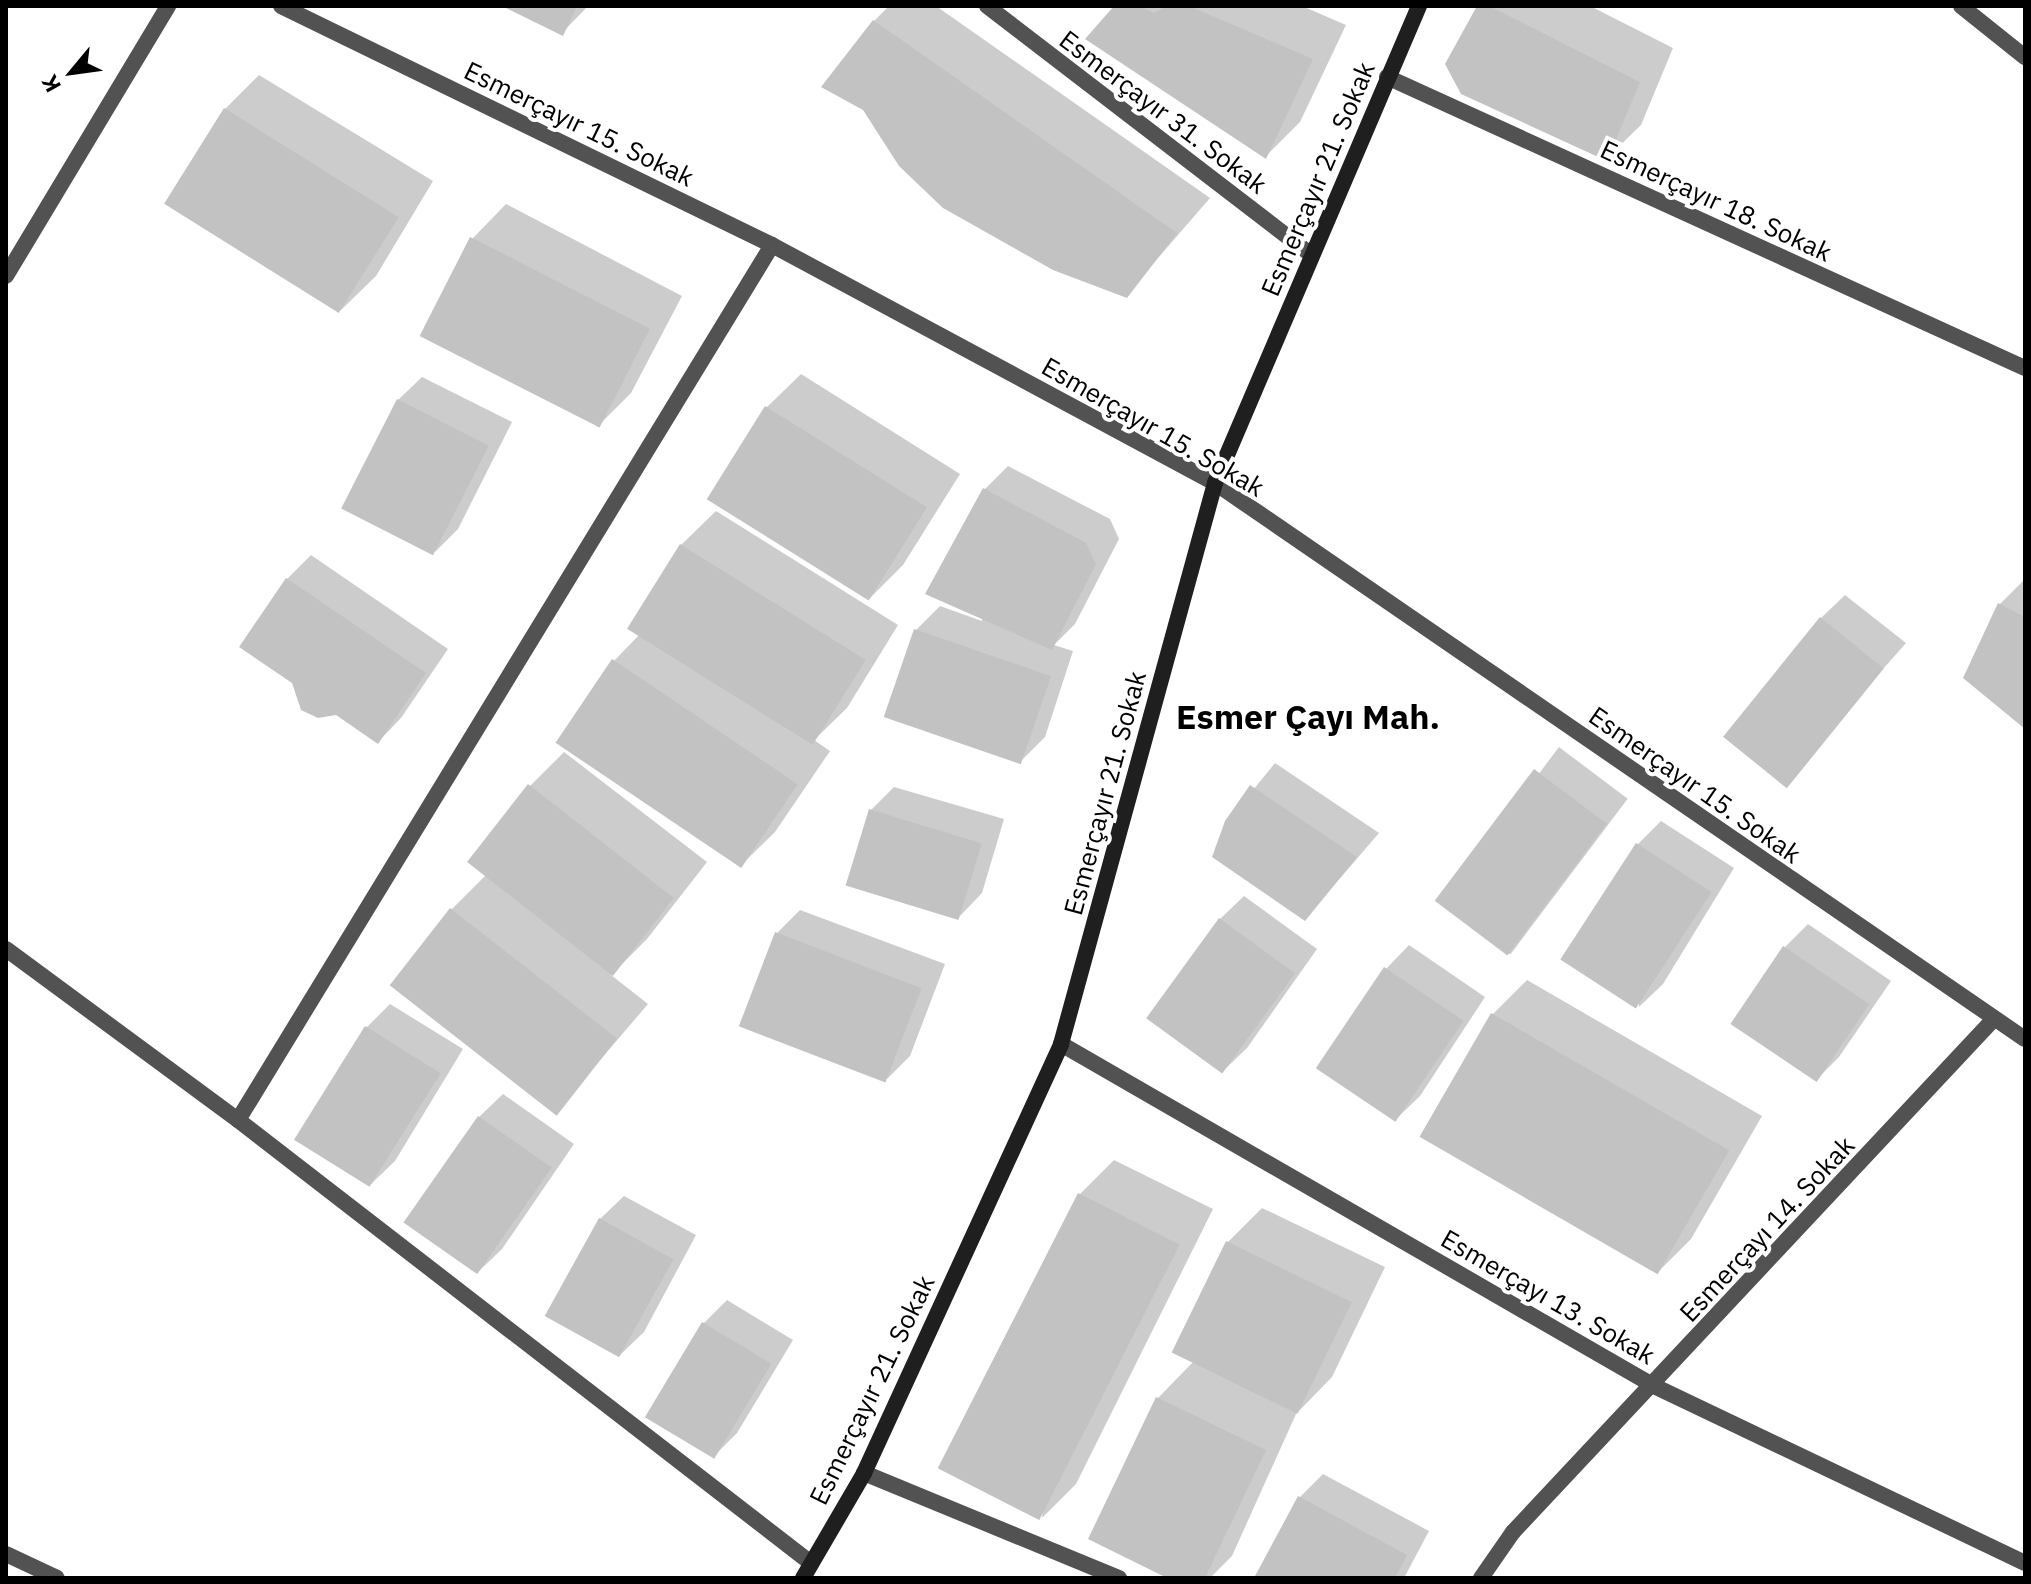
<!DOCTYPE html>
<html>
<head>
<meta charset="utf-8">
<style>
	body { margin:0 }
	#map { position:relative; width:2031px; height:1584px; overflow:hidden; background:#fff; font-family:"IBM Plex Sans",sans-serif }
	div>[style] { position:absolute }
	.shadow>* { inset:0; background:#0003; transform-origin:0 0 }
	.building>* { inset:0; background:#c2c2c2; transform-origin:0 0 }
	.street>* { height:16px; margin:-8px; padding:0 8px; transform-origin:8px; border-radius:8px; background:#525252 }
	.secondary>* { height:16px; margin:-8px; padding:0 8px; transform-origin:8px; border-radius:8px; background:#1f1f1f }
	span { translate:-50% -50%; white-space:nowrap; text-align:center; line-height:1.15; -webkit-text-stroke:8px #fff; paint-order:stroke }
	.street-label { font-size:26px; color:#000 }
	.district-label { font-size:34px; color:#000; font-weight:700 }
	.frame { position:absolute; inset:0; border:8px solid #000; pointer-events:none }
	.north { position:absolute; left:32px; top:32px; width:80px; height:80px; -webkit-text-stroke:6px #fff; paint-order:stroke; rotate:241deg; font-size:22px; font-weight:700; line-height:32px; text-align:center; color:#000 }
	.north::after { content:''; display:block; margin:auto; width:28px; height:36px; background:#000; clip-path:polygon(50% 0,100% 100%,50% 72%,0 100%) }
</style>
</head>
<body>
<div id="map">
	<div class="shadow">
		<div style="clip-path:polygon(507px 6px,588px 6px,562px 33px)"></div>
		<div style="clip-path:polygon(889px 6px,936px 6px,1210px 198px,1126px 295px,864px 108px,874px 21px)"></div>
		<div style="clip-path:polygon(1116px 6px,1302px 6px,1346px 25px,1300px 122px,1266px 156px)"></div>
		<div style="clip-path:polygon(1479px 6px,1590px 6px,1673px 48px,1641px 125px,1606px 159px)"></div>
		<div style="clip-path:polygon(259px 75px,433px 181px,376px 276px,341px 310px,168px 203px,225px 109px)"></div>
		<div style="clip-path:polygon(506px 204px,682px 296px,631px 393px,597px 427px,472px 239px)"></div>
		<div style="clip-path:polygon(801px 374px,960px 474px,903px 565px,869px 599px,766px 408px)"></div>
		<div style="clip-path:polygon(422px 377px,512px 422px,458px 529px,435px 552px,398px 400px)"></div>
		<div style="clip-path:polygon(1008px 466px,1110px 519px,1119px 539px,1075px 624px,1054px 645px,1073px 651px,1045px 737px,1021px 761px,916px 630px,940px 606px,982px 621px,984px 490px)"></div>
		<div style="clip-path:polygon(716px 511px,898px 625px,847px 708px,814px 740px,830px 751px,775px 832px,740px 866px,614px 661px,640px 634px,681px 545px)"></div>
		<div style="clip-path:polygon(311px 555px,448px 649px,401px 718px,378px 742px,242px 647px,287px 579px)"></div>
		<div style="clip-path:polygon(2025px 579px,2025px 726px,2000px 604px)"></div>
		<div style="clip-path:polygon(1845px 595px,1906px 643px,1786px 779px,1821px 618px)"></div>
		<div style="left:1559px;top:747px;width:86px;height:195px;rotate:37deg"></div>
		<div style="clip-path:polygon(564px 752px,707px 862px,647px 939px,611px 975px,648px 1004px,554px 1114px,451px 910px,487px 874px,530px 786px)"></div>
		<div style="clip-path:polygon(1275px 763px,1379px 833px,1305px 919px,1227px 822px)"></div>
		<div style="clip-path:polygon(894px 787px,1004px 819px,982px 893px,959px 917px,871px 810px)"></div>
		<div style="clip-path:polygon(1661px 821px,1734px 868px,1663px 984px,1639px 1007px,1637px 845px)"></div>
		<div style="clip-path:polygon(1244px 896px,1317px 949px,1247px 1048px,1223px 1071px,1220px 919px)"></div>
		<div style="clip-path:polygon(800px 910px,945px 964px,910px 1056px,887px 1079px,777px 933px)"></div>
		<div style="clip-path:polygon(1808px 924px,1891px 981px,1839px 1057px,1816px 1080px,1785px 947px)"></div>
		<div style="clip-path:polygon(1409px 945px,1485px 997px,1420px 1096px,1396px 1119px,1386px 969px)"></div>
		<div style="clip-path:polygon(1527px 980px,1762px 1116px,1691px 1239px,1657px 1273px,1422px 1136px,1493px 1014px)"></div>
		<div style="clip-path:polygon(390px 1004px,463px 1049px,395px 1161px,371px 1184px,367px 1027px)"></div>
		<div style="clip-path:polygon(503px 1094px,574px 1144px,502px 1249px,478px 1272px,479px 1117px)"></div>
		<div style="clip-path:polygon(1114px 1160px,1213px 1209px,1076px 1484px,1042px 1518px,1080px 1194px)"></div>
		<div style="clip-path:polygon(624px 1196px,696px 1235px,644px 1332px,620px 1355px,600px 1219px)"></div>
		<div style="clip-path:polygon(1262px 1208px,1385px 1267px,1332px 1377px,1296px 1414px,1232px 1556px,1210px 1578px,1172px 1578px,1090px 1538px,1158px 1398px,1194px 1361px,1175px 1352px,1228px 1242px)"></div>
		<div style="clip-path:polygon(727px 1300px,793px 1340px,737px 1433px,714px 1456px,703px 1324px)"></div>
		<div style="clip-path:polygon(1323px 1474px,1429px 1531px,1404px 1578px,1257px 1578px,1299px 1498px)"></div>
	</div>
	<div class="building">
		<div style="clip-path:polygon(502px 6px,577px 6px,563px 36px)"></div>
		<div style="clip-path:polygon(1114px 6px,1140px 6px,1154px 13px,1167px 6px,1189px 6px,1313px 59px,1266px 159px,1085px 39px)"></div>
		<div style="clip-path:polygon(1477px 6px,1489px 6px,1640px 82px,1607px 161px,1461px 94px,1445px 64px)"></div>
		<div style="clip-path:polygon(873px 20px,1177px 233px,1127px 298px,1053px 270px,943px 208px,899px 166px,863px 110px,821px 87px)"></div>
		<div style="left:224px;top:108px;width:206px;height:113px;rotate:32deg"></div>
		<div style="left:470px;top:237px;width:202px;height:111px;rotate:27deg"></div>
		<div style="left:397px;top:399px;width:103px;height:123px;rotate:27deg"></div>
		<div style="left:765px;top:406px;width:191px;height:110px;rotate:32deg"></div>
		<div style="clip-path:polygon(983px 488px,1086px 543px,1096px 564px,1052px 650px,925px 594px)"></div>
		<div style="left:680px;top:544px;width:219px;height:100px;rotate:32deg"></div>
		<div style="clip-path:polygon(286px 578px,426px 673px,378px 744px,336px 715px,318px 718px,301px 710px,292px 683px,239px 647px)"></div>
		<div style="clip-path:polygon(1998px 603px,2025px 617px,2025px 729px,1963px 678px)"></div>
		<div style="left:1820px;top:617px;width:82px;height:154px;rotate:39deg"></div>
		<div style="left:914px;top:629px;width:145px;height:93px;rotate:19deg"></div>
		<div style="left:612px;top:659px;width:224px;height:101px;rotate:34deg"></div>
		<div style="left:1534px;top:769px;width:91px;height:165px;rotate:37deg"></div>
		<div style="left:528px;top:784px;width:185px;height:99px;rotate:38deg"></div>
		<div style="clip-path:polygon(1250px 785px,1357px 857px,1305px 921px,1212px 857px,1225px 821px)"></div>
		<div style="left:869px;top:809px;width:118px;height:80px;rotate:17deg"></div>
		<div style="left:1636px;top:843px;width:90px;height:139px;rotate:33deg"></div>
		<div style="left:450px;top:908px;width:212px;height:98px;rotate:38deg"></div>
		<div style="left:1219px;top:918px;width:94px;height:124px;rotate:36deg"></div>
		<div style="left:775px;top:932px;width:157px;height:101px;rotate:21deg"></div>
		<div style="left:1783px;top:946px;width:104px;height:94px;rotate:34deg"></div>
		<div style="left:1384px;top:967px;width:96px;height:122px;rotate:34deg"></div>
		<div style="left:1491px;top:1013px;width:275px;height:143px;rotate:30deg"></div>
		<div style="left:365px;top:1026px;width:89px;height:134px;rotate:32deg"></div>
		<div style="left:478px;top:1116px;width:90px;height:130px;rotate:35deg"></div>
		<div style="left:1078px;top:1193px;width:114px;height:309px;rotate:27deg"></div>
		<div style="left:599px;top:1218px;width:85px;height:112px;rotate:29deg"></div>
		<div style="left:1226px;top:1241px;width:140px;height:124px;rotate:26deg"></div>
		<div style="left:702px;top:1322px;width:81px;height:111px;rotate:31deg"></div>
		<div style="clip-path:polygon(1156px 1397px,1266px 1450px,1205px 1578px,1167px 1578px,1088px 1539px)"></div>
		<div style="clip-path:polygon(1298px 1496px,1407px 1555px,1395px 1578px,1254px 1578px)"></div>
	</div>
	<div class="street">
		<div style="left:281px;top:6px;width:546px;rotate:25.96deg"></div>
		<div style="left:772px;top:245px;width:503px;rotate:28.25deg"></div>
		<div style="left:1215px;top:483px;width:982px;rotate:34.47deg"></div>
		<div style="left:987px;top:6px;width:409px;rotate:37.5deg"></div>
		<div style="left:1961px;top:6px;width:82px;rotate:38.6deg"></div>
		<div style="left:1387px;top:77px;width:701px;rotate:24.52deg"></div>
		<div style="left:6px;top:276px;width:315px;rotate:-59deg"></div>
		<div style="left:6px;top:949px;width:288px;rotate:36.4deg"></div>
		<div style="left:238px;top:1120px;width:724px;rotate:37.71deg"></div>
		<div style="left:1061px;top:1044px;width:685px;rotate:29.97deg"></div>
		<div style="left:1654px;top:1386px;width:411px;rotate:25.5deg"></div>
		<div style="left:238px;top:1120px;width:1025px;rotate:-58.6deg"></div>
		<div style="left:864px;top:1473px;width:276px;rotate:22.4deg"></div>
		<div style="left:6px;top:1554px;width:56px;rotate:25.2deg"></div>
		<div style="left:1481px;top:1578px;width:56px;rotate:-55.2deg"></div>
		<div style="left:1513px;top:1532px;width:702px;rotate:-46.85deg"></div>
	</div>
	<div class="secondary">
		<div style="left:803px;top:1578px;width:121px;rotate:-59.8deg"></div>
		<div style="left:864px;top:1473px;width:472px;rotate:-65.3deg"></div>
		<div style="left:1061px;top:1044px;width:582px;rotate:-74.65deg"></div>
		<div style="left:1215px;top:483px;width:519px;rotate:-66.84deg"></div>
	</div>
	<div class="street-label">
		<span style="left:1163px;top:112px;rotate:37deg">Esmerçayır 31. Sokak</span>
		<span style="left:579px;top:124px;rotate:26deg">Esmerçayır 15. Sokak</span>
		<span style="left:1318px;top:179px;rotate:-67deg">Esmerçayır 21. Sokak</span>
		<span style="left:1716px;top:201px;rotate:25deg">Esmerçayır 18. Sokak</span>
		<span style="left:1153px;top:427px;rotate:30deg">Esmerçayır 15. Sokak</span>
		<span style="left:1695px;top:785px;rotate:35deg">Esmerçayır 15. Sokak</span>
		<span style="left:1105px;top:793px;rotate:-75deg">Esmerçayır 21. Sokak</span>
		<span style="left:1767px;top:1229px;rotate:-47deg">Esmerçayı 14. Sokak</span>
		<span style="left:1548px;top:1297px;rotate:30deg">Esmerçayı 13. Sokak</span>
		<span style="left:872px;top:1390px;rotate:-64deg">Esmerçayır 21. Sokak</span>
	</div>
	<div class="district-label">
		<span style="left:1308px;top:717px">Esmer Çayı Mah.</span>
	</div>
	<div class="frame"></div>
	<div class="north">K</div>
</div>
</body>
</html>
